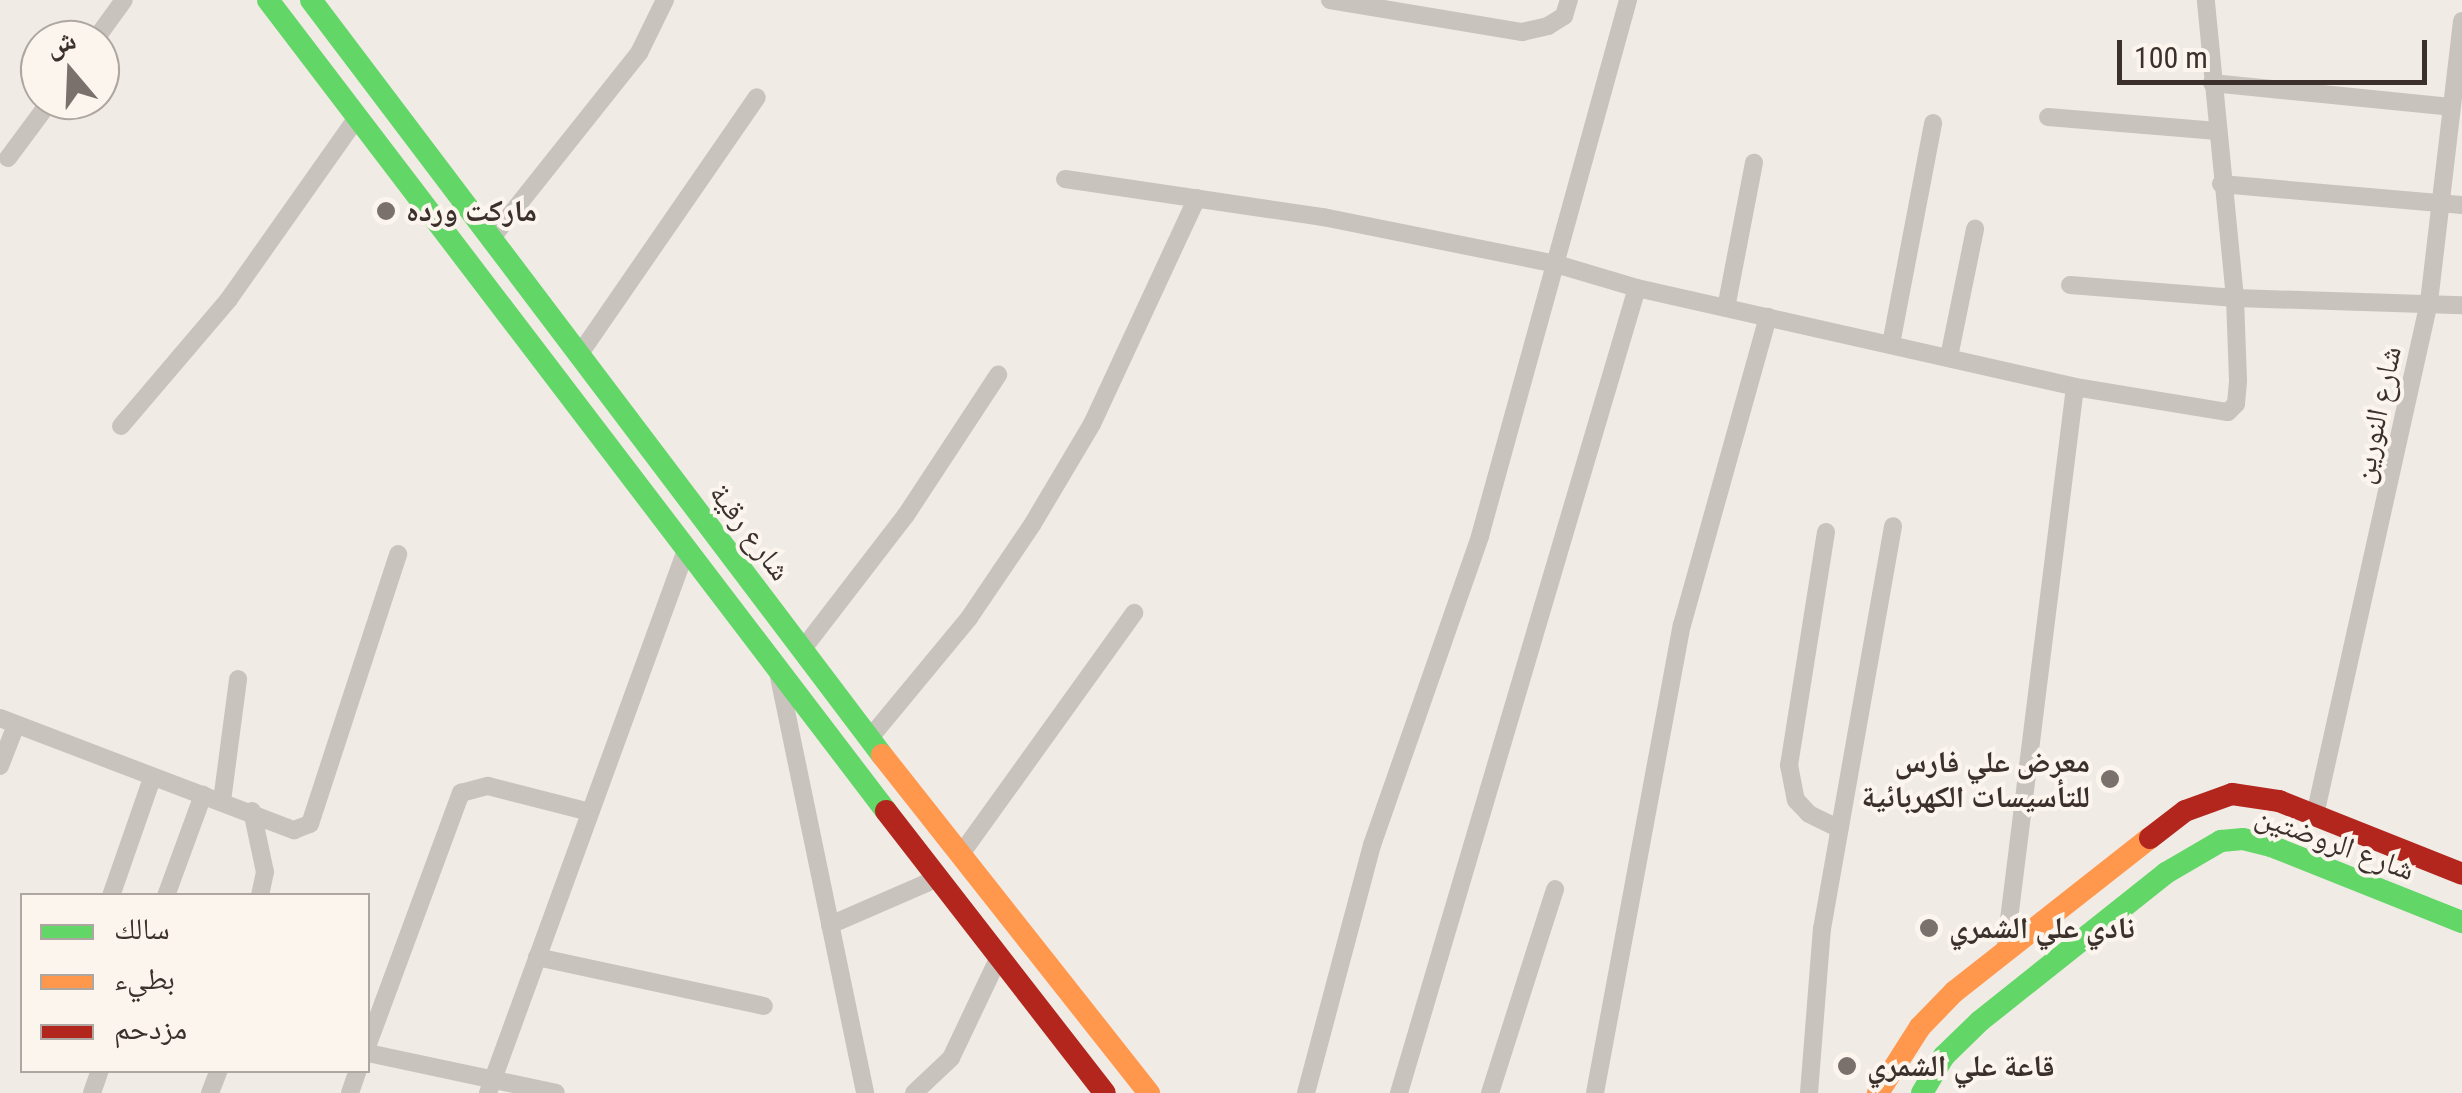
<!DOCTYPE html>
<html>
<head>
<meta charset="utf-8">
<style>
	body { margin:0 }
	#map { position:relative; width:2462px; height:1093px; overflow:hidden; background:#f0ebe5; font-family:"Roboto Condensed","Noto Naskh Arabic",sans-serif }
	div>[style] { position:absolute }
	.street>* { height:18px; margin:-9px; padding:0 9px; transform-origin:9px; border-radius:9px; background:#c9c3be }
	.fast>* { height:22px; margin:-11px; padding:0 11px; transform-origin:11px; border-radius:11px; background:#63d668 }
	.slow>* { height:22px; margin:-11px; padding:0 11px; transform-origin:11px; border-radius:11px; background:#ff974d }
	.jam>* { height:22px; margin:-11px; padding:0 11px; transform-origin:11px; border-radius:11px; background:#b3261e }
	.dots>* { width:28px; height:28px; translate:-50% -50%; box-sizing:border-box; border:5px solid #fbf5ee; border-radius:50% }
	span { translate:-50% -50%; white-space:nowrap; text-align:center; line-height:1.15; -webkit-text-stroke:8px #fbf5ee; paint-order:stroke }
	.poi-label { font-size:30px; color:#3b302b; font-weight:700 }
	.left { translate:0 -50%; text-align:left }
	.right { translate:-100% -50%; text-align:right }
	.street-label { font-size:30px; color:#3b302b }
	.legend { position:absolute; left:20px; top:893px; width:350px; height:180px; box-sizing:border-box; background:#fbf5ee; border:2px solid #aea6a0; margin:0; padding:12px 18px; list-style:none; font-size:30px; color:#3b302b }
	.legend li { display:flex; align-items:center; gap:20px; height:50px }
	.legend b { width:50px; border:2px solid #aea6a0 }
	.north { position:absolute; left:20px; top:20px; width:100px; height:100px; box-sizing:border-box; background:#fbf5ee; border:2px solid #aea6a0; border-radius:50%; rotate:341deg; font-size:28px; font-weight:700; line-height:40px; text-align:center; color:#3b302b }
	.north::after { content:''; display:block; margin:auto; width:35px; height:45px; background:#7a716c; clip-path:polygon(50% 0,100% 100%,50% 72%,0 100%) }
	.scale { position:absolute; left:2117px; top:40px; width:310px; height:45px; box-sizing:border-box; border:5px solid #3b302b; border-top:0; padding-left:12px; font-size:30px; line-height:35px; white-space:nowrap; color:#3b302b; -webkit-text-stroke:8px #fbf5ee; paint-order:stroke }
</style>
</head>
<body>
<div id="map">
	<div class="street">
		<div style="left:1330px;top:0;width:195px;rotate:9.5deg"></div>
		<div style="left:1522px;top:32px;width:27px;rotate:-13deg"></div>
		<div style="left:1548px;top:26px;width:19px;rotate:-32deg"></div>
		<div style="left:1564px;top:16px;width:17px;rotate:-73deg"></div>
		<div style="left:95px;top:40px;width:49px;rotate:-54.1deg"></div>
		<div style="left:2212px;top:83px;width:240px;rotate:5.7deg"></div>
		<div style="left:2048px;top:117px;width:170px;rotate:4.7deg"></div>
		<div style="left:8px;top:158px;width:72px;rotate:-53.4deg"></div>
		<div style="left:1065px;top:179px;width:261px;rotate:8.4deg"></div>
		<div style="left:1323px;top:217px;width:238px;rotate:11.4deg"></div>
		<div style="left:1556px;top:264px;width:84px;rotate:16.5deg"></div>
		<div style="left:1637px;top:288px;width:449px;rotate:12.7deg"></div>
		<div style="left:2075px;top:387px;width:155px;rotate:9.3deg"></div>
		<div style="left:2228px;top:412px;width:11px;rotate:-45deg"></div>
		<div style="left:2236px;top:404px;width:24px;rotate:-85deg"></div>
		<div style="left:2238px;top:380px;width:82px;rotate:-92.1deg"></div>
		<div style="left:2235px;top:298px;width:299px;rotate:-95.6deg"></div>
		<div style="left:2221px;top:184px;width:242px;rotate:5deg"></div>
		<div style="left:491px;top:239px;width:238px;rotate:-51.5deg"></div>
		<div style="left:639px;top:53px;width:59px;rotate:-63.9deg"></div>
		<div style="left:2070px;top:285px;width:166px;rotate:4.5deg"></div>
		<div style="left:2235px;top:298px;width:227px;rotate:1.8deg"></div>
		<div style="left:1726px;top:308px;width:148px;rotate:-79.1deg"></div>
		<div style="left:1891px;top:344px;width:225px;rotate:-79.2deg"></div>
		<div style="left:579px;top:355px;width:313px;rotate:-55.4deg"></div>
		<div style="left:1949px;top:357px;width:131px;rotate:-78.5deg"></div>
		<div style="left:121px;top:426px;width:167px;rotate:-49.6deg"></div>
		<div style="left:229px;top:299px;width:220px;rotate:-54.8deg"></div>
		<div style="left:1826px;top:532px;width:236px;rotate:99deg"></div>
		<div style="left:1789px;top:765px;width:36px;rotate:79deg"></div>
		<div style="left:1796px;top:800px;width:19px;rotate:47deg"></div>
		<div style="left:1809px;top:814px;width:34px;rotate:26deg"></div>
		<div style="left:802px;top:650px;width:170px;rotate:-52.4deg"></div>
		<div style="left:906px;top:515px;width:168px;rotate:-56.7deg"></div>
		<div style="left:779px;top:677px;width:425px;rotate:78.3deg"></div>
		<div style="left:0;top:718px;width:315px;rotate:20.9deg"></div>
		<div style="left:294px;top:830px;width:17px;rotate:-21deg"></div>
		<div style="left:310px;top:824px;width:284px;rotate:-71.9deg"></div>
		<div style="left:869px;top:739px;width:157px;rotate:-50.4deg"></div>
		<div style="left:969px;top:618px;width:112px;rotate:-55.9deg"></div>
		<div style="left:1032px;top:525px;width:117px;rotate:-59.3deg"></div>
		<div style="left:1092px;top:424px;width:249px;rotate:-65.1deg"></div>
		<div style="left:0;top:766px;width:44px;rotate:-68.7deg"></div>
		<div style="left:222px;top:801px;width:123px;rotate:-82.5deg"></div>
		<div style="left:252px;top:811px;width:62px;rotate:78deg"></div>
		<div style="left:265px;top:872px;width:25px;rotate:102deg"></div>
		<div style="left:2315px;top:815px;width:526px;rotate:-77.47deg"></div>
		<div style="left:2429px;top:302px;width:283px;rotate:-83.3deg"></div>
		<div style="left:961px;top:854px;width:297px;rotate:-54.3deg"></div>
		<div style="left:111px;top:896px;width:125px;rotate:-70.8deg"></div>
		<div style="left:166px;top:896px;width:108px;rotate:-69.9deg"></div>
		<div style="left:830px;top:925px;width:118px;rotate:-23.5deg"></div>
		<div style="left:2005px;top:952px;width:569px;rotate:-82.94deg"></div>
		<div style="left:537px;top:957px;width:232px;rotate:12.2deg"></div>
		<div style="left:368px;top:1044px;width:268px;rotate:-69.7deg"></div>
		<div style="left:461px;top:793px;width:28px;rotate:-15deg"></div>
		<div style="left:488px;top:786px;width:105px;rotate:14.3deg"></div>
		<div style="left:368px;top:1053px;width:192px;rotate:12deg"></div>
		<div style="left:92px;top:1093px;width:24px;rotate:-71deg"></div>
		<div style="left:210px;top:1093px;width:25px;rotate:-69deg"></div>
		<div style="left:350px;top:1093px;width:24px;rotate:-71deg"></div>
		<div style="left:488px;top:1093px;width:575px;rotate:-69.96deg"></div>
		<div style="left:914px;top:1093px;width:51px;rotate:-43.4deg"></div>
		<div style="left:951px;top:1058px;width:112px;rotate:-64.6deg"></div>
		<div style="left:1306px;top:1093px;width:257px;rotate:-75.1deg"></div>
		<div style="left:1372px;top:845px;width:327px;rotate:-70.7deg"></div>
		<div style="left:1480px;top:536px;width:556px;rotate:-74.56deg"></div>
		<div style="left:1399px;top:1093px;width:839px;rotate:-73.53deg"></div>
		<div style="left:1490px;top:1093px;width:214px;rotate:-72.3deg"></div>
		<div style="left:1595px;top:1093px;width:476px;rotate:-79.5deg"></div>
		<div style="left:1682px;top:625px;width:320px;rotate:-74.4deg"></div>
		<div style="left:1809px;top:1093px;width:165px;rotate:-85.5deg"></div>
		<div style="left:1822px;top:929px;width:409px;rotate:-80deg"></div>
	</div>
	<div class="fast">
		<div style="left:268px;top:0;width:1020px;rotate:52.69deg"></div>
		<div style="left:311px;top:0;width:947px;rotate:52.9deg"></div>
		<div style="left:1922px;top:1093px;width:43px;rotate:-59.3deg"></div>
		<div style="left:1944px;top:1056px;width:50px;rotate:-44.2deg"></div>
		<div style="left:1980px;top:1021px;width:238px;rotate:-38.5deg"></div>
		<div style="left:2166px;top:873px;width:64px;rotate:-30.2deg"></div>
		<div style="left:2221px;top:841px;width:22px;rotate:-5deg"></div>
		<div style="left:2243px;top:839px;width:29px;rotate:14deg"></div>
		<div style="left:2271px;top:846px;width:206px;rotate:21.7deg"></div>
	</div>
	<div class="slow">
		<div style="left:882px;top:755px;width:431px;rotate:51.7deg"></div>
		<div style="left:1878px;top:1093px;width:78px;rotate:-57.5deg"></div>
		<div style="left:1920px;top:1027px;width:49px;rotate:-45.8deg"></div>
		<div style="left:1954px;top:992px;width:249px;rotate:-38.2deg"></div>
	</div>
	<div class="jam">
		<div style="left:886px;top:811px;width:357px;rotate:52.2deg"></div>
		<div style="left:2150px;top:838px;width:44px;rotate:-37.6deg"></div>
		<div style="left:2185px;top:811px;width:50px;rotate:-19.9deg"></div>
		<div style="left:2232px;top:794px;width:48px;rotate:8.5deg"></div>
		<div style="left:2279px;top:801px;width:197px;rotate:21.7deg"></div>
	</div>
	<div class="dots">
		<div style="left:386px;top:211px;background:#7a716c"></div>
		<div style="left:2110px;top:779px;background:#7a716c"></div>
		<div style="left:1929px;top:928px;background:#7a716c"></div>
		<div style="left:1847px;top:1066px;background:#7a716c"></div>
	</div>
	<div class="poi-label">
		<span class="left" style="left:406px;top:211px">ماركت ورده</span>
		<span class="right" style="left:2090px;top:779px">معرض علي فارس<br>للتأسيسات الكهربائية</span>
		<span class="left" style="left:1949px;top:928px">نادي علي الشمري</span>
		<span class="left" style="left:1867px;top:1066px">قاعة علي الشمري</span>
	</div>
	<div class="street-label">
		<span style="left:2377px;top:415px;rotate:-78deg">شارع النورين</span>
		<span style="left:750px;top:532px;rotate:53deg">شارع رقية</span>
		<span style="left:2335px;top:843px;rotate:20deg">شارع الروضتين</span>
	</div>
	<ul class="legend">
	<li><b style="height:12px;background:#63d668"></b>سالك</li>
	<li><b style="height:12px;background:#ff974d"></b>بطيء</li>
	<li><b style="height:12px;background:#b3261e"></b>مزدحم</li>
	</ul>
	<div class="north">ش</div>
	<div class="scale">100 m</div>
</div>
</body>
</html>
